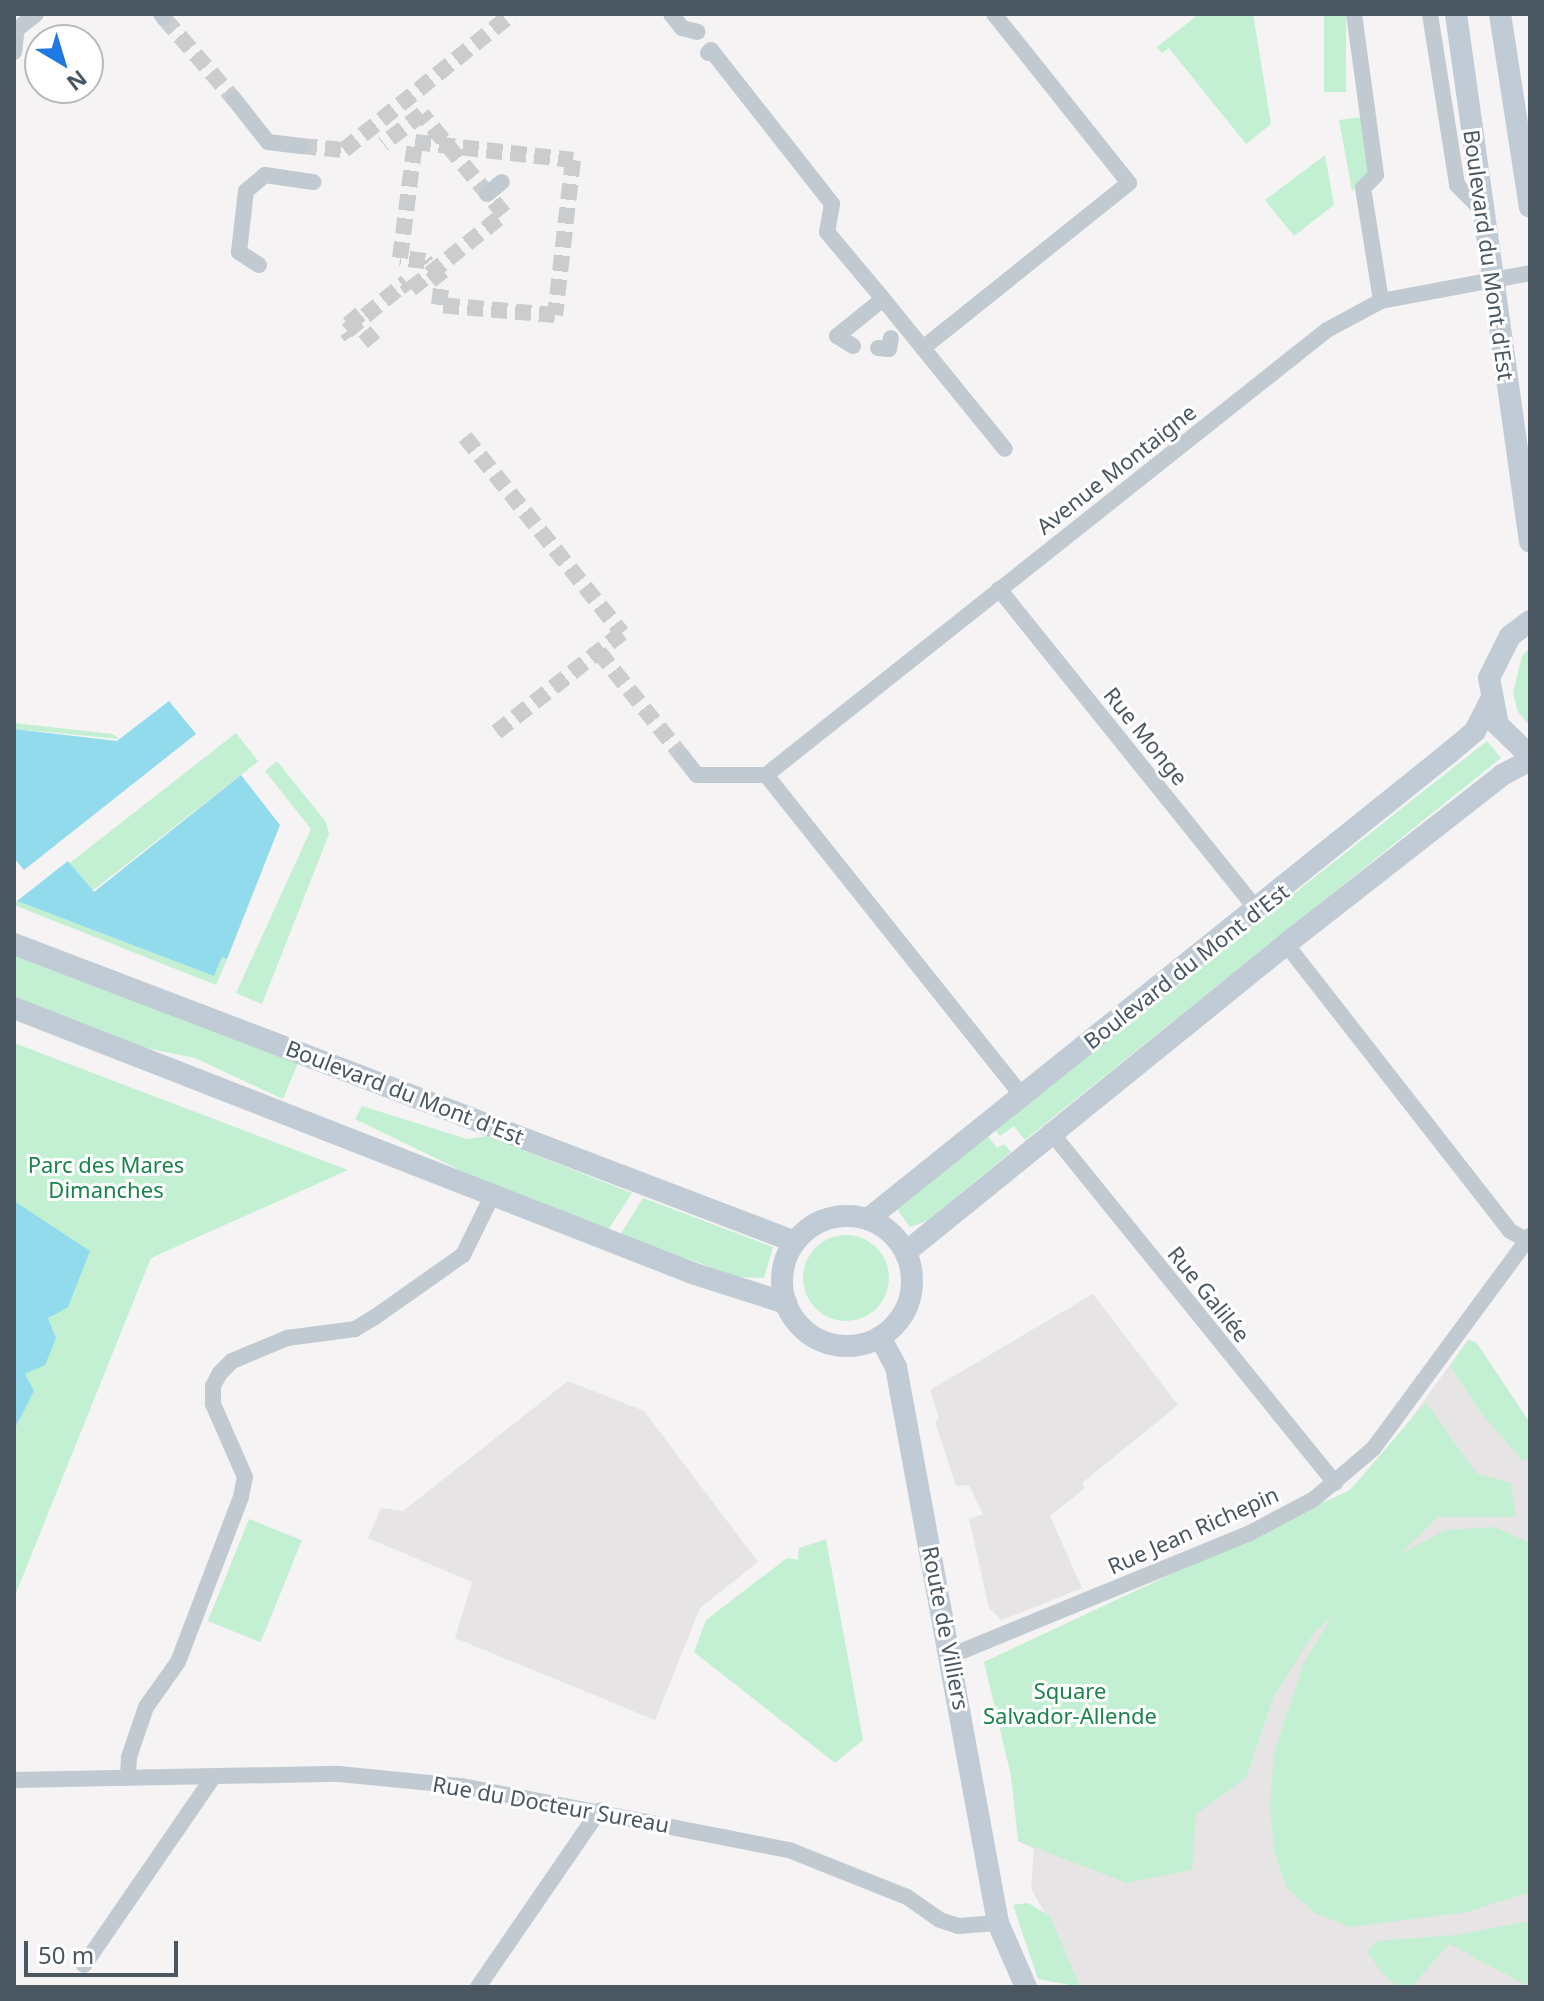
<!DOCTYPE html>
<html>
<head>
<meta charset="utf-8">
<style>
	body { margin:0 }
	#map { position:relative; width:1544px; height:2001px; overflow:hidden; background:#f5f3f3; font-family:"Noto Sans",sans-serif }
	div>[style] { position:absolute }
	.education>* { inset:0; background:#e6e4e5 }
	.green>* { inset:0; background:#c3f0d3; transform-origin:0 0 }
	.round { border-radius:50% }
	.water>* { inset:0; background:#91dbec }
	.street-tunnel>* { height:16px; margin-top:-8px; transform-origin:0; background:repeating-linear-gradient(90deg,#caccce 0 16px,transparent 0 24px) }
	.street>* { height:16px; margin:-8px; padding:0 8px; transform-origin:8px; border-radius:8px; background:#c1cad1 }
	.secondary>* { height:22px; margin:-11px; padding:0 11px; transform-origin:11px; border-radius:11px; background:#c1cbd5 }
	.secondary>.ring { margin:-11px; padding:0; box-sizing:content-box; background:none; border:22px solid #c1cbd5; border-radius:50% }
	span { translate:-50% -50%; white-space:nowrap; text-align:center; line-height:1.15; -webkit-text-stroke:6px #fff; paint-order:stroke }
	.street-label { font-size:22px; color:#4a5660 }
	.park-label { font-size:22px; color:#19834b }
	.frame { position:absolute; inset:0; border:16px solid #4a5660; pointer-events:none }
	.north { position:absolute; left:24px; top:24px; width:80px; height:80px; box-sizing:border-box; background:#fff; border:2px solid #b7bbbf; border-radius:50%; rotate:142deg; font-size:22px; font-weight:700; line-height:32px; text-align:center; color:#4a5660 }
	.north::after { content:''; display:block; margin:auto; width:28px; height:36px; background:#1e79e3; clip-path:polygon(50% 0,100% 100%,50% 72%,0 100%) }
	.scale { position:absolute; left:24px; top:1941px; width:154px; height:36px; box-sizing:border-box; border:4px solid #4a5660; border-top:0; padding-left:10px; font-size:24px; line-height:28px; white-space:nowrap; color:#4a5660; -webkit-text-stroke:6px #fff; paint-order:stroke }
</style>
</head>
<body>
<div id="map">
	<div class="education">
		<div style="clip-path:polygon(1093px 1294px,1178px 1405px,1082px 1483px,1085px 1488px,1050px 1516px,1082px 1588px,1002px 1620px,989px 1608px,969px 1519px,983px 1514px,969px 1485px,956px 1486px,935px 1422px,939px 1419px,930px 1390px)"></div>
		<div style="clip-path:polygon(1468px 1340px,1476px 1342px,1530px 1423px,1530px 1987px,1071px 1987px,1050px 1923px,1031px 1888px,1034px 1849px,1018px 1841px,1377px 1465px)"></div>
		<div style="clip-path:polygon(568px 1381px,644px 1411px,758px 1562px,700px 1608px,655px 1720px,455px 1638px,472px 1582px,368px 1538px,381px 1508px,403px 1511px)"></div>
	</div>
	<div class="green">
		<div style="clip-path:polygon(1199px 14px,1253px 14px,1271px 124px,1246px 144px,1169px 48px,1162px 53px,1157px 47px)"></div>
		<div style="left:1324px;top:14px;width:22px;height:78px"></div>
		<div style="clip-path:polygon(1362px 117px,1371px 176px,1352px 191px,1339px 120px)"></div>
		<div style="clip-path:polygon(1325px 155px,1334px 205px,1294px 236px,1265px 200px)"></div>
		<div style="clip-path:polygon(1530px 648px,1530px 726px,1518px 712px,1513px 693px,1522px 656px)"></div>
		<div style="clip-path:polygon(14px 723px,112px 734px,120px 739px,14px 729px)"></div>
		<div style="left:236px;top:733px;width:36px;height:211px;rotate:52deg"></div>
		<div style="clip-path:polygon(1487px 741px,1501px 758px,1025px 1140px,1014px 1126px,1000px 1136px,995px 1130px)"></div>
		<div style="clip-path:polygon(277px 761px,326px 822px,329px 834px,262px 1004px,236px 993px,311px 829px,265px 771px)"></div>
		<div style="clip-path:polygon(17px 901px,214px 976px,222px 957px,227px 959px,216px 985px,14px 905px)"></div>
		<div style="clip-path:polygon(14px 951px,298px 1063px,283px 1099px,195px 1058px,131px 1045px,14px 999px)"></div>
		<div style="clip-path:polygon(14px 1043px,348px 1170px,151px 1258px,14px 1598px)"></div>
		<div style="clip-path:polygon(362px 1106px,467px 1139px,487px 1136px,632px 1193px,608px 1230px,497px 1188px,355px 1119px)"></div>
		<div style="clip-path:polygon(987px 1135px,997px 1148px,1004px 1144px,1011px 1152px,927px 1221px,910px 1227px,897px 1209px)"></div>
		<div style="clip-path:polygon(643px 1198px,773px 1247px,764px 1278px,739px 1277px,620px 1235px)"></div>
		<div class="round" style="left:803px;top:1235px;width:86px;height:86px"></div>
		<div style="clip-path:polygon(1468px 1340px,1476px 1342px,1530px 1423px,1530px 1460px,1522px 1460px,1481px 1413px,1450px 1366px)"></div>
		<div style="clip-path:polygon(1426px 1402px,1476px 1473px,1511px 1483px,1516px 1517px,1438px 1517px,1400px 1554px,1446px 1530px,1494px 1527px,1530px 1543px,1530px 1892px,1467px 1912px,1350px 1927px,1315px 1913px,1286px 1887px,1274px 1851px,1270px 1806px,1274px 1752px,1304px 1662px,1332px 1617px,1313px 1634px,1274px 1696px,1246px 1778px,1196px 1814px,1192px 1870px,1127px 1883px,1018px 1841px,1011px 1776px,984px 1662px,1350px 1490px)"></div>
		<div style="left:249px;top:1519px;width:57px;height:110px;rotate:22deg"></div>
		<div style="clip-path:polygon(826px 1539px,863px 1740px,835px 1763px,694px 1652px,706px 1620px,787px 1558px,798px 1560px,799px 1548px)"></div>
		<div style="clip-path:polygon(1028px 1903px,1050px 1916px,1080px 1987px,1038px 1979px,1013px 1905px)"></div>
		<div style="clip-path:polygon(1530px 1921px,1530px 1987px,1449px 1944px,1411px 1987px,1400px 1987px,1383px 1975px,1367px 1951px,1378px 1941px,1456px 1935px)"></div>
	</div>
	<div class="water">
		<div style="clip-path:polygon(169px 701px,196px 734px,24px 870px,14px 858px,14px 729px,117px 741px)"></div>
		<div style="clip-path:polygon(241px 775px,280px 825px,227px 959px,222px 957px,214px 976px,17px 901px,68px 861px,94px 892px)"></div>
		<div style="clip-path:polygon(14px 1201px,90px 1251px,68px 1307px,48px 1318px,56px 1338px,45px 1365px,25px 1374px,34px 1391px,16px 1426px)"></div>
	</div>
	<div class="street-tunnel">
		<div style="left:164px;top:18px;width:107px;rotate:49.2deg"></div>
		<div style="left:415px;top:142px;width:159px;rotate:6.5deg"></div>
		<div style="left:573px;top:160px;width:156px;rotate:96.6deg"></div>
		<div style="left:555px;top:315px;width:116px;rotate:-175.1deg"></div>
		<div style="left:439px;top:305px;width:23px;rotate:-83deg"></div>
		<div style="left:442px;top:282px;width:27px;rotate:-129deg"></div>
		<div style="left:425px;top:261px;width:25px;rotate:-173deg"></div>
		<div style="left:400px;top:258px;width:117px;rotate:-82.6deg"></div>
		<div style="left:301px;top:146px;width:43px;rotate:5.3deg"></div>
		<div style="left:344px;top:150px;width:216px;rotate:-39deg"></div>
		<div style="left:349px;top:313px;width:39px;rotate:50deg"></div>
		<div style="left:351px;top:337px;width:7px;rotate:-124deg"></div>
		<div style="left:347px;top:331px;width:77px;rotate:-39.7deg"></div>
		<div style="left:406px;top:282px;width:9px;rotate:54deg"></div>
		<div style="left:411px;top:289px;width:119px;rotate:-38.9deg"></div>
		<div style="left:504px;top:214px;width:129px;rotate:-129.4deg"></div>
		<div style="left:422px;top:114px;width:49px;rotate:142.4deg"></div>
		<div style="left:465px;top:437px;width:251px;rotate:51.3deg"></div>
		<div style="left:622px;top:633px;width:163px;rotate:141.7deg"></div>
		<div style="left:599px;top:652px;width:133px;rotate:51.4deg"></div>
	</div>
	<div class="street">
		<div style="left:161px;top:14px;width:5px;rotate:53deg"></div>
		<div style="left:671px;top:14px;width:18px;rotate:52deg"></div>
		<div style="left:682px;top:28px;width:16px;rotate:14deg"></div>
		<div style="left:1354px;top:14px;width:162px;rotate:82.2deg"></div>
		<div style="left:1376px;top:175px;width:18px;rotate:135deg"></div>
		<div style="left:1363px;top:188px;width:114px;rotate:80.9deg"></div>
		<div style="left:1430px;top:14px;width:173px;rotate:81deg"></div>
		<div style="left:1457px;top:185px;width:35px;rotate:45deg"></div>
		<div style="left:14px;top:52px;width:23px;rotate:-83deg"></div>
		<div style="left:17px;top:29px;width:24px;rotate:-38deg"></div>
		<div style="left:708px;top:53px;width:4px;rotate:-45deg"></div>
		<div style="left:711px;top:50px;width:196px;rotate:51.8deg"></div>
		<div style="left:832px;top:204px;width:28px;rotate:100deg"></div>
		<div style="left:827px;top:232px;width:87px;rotate:50.1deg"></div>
		<div style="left:883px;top:299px;width:59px;rotate:141.2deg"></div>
		<div style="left:837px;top:336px;width:19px;rotate:32deg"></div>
		<div style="left:234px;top:99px;width:55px;rotate:51.7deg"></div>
		<div style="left:268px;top:142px;width:33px;rotate:7deg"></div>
		<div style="left:487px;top:194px;width:19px;rotate:-39deg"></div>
		<div style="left:259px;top:265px;width:24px;rotate:-147deg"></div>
		<div style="left:239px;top:252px;width:61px;rotate:-83.5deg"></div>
		<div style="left:246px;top:191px;width:25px;rotate:-40deg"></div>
		<div style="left:265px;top:175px;width:49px;rotate:8.3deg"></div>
		<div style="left:883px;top:299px;width:193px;rotate:50.9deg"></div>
		<div style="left:878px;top:348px;width:11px;rotate:5deg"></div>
		<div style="left:889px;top:349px;width:11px;rotate:-80deg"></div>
		<div style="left:923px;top:348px;width:264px;rotate:-38.7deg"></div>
		<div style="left:1129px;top:183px;width:216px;rotate:-128.6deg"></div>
		<div style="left:999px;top:589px;width:412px;rotate:51.2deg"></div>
		<div style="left:682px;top:756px;width:24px;rotate:52deg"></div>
		<div style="left:697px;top:775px;width:69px"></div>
		<div style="left:766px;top:775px;width:716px;rotate:-38.42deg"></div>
		<div style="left:1327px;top:330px;width:61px;rotate:-28.2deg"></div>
		<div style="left:1381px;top:301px;width:152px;rotate:-10.6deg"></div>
		<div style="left:766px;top:775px;width:411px;rotate:51.4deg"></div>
		<div style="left:1286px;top:944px;width:364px;rotate:52deg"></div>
		<div style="left:1510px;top:1231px;width:19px;rotate:28deg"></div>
		<div style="left:1050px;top:1131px;width:453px;rotate:51deg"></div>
		<div style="left:950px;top:1656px;width:324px;rotate:-22.3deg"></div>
		<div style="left:1250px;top:1533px;width:72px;rotate:-28deg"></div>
		<div style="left:1314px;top:1499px;width:77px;rotate:-40.3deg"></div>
		<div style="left:1373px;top:1449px;width:265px;rotate:-53.6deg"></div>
		<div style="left:128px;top:1777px;width:20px;rotate:-87deg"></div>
		<div style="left:129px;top:1757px;width:53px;rotate:-71.2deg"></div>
		<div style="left:146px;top:1707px;width:55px;rotate:-54.6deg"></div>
		<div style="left:178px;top:1662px;width:177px;rotate:-69.1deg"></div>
		<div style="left:241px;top:1497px;width:20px;rotate:-79deg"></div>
		<div style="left:245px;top:1477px;width:80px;rotate:-113.7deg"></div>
		<div style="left:213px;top:1404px;width:18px;rotate:-90deg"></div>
		<div style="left:213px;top:1386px;width:15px;rotate:-62deg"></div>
		<div style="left:220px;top:1373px;width:17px;rotate:-45deg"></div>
		<div style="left:232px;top:1361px;width:60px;rotate:-22.7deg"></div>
		<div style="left:287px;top:1338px;width:69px;rotate:-7.5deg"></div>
		<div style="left:355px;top:1329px;width:23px;rotate:-31deg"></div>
		<div style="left:375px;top:1317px;width:108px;rotate:-35.2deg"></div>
		<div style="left:463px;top:1255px;width:66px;rotate:-63.8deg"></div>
		<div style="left:14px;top:1780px;width:325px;rotate:-1.1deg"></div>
		<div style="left:339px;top:1774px;width:124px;rotate:5.6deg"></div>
		<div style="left:462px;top:1786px;width:333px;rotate:11.1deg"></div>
		<div style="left:789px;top:1850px;width:127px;rotate:21.7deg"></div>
		<div style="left:907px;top:1897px;width:40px;rotate:34.9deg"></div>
		<div style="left:940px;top:1920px;width:19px;rotate:18deg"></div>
		<div style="left:958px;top:1926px;width:40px;rotate:-4.3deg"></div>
		<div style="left:84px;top:1965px;width:228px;rotate:-55.5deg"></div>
		<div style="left:478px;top:1987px;width:214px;rotate:-55.5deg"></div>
	</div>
	<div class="secondary">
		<div style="left:1456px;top:14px;width:533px;rotate:82.02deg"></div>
		<div style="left:1500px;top:14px;width:195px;rotate:81.2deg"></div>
		<div style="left:1530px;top:621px;width:25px;rotate:143deg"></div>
		<div style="left:1510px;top:636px;width:47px;rotate:116.6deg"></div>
		<div style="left:1489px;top:678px;width:48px;rotate:79.2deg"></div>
		<div style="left:1498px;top:725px;width:45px;rotate:44.1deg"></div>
		<div style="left:14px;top:944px;width:836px;rotate:20.88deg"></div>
		<div style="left:14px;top:1008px;width:731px;rotate:21.34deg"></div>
		<div style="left:695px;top:1274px;width:96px;rotate:17.7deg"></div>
		<div class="ring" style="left:782px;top:1216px;width:108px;height:108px"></div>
		<div style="left:868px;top:1219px;width:745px;rotate:-38.73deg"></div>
		<div style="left:1449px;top:753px;width:34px;rotate:-40deg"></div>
		<div style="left:1475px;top:731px;width:33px;rotate:-63deg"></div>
		<div style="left:906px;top:1252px;width:489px;rotate:-39deg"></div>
		<div style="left:1286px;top:944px;width:274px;rotate:-38deg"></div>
		<div style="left:1502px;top:775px;width:32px;rotate:-28deg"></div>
		<div style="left:880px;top:1337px;width:34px;rotate:62deg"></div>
		<div style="left:896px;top:1367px;width:565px;rotate:79.6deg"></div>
		<div style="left:998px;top:1923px;width:70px;rotate:66.4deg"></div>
	</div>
	<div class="street-label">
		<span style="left:1489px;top:255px;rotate:82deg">Boulevard du Mont d'Est</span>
		<span style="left:1116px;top:469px;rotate:-38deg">Avenue Montaigne</span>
		<span style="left:1146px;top:736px;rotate:51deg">Rue Monge</span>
		<span style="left:1186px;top:966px;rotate:-38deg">Boulevard du Mont d'Est</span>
		<span style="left:405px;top:1092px;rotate:21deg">Boulevard du Mont d'Est</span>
		<span style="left:1209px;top:1294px;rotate:51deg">Rue Galilée</span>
		<span style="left:1193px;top:1530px;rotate:-24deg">Rue Jean Richepin</span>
		<span style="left:946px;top:1628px;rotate:79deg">Route de Villiers</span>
		<span style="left:551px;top:1804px;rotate:10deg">Rue du Docteur Sureau</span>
	</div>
	<div class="park-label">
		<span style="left:106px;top:1177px">Parc des Mares<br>Dimanches</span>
		<span style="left:1070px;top:1703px">Square<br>Salvador-Allende</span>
	</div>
	<div class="frame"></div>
	<div class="north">N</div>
	<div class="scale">50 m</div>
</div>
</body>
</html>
